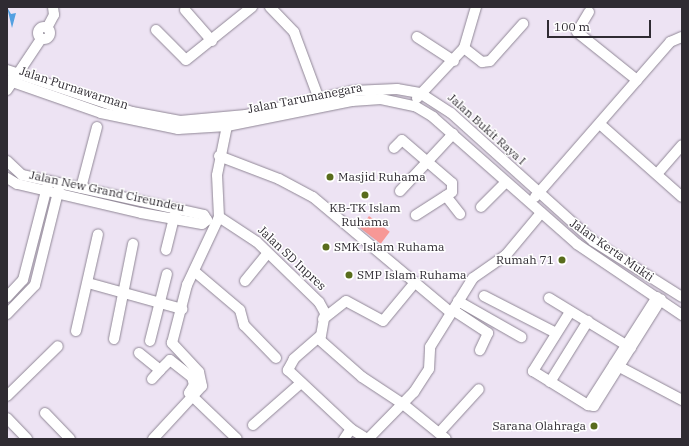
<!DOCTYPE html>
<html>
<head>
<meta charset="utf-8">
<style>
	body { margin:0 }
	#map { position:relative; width:689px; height:446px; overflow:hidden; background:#ede3f3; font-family:"IBM Plex Serif",serif }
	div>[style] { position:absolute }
	.green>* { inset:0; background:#f79896; transform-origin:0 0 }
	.water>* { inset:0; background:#53a0e1 }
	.roads { filter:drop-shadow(0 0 1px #908796) drop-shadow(0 0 1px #908796) }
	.minor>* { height:10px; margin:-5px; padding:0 5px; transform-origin:5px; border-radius:5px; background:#fff }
	.minor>.ring { margin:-5px; padding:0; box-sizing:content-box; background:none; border:10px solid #fff; border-radius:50% }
	.dots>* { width:11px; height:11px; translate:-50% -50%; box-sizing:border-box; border:2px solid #fff; border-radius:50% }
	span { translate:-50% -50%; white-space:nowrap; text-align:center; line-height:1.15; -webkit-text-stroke:3px #fff; paint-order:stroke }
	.street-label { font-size:12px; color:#2f2b32 }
	.poi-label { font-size:12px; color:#2f2b32 }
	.left { translate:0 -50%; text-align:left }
	.right { translate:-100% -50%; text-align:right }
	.frame { position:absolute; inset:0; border:8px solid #2f2b32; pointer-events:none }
	.scale { position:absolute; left:547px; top:20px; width:104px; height:18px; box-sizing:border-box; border:2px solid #2f2b32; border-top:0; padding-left:5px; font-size:12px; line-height:14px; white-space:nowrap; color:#2f2b32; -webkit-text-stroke:3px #fff; paint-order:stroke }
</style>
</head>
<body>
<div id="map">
	<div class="green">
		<div style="left:369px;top:216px;width:26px;height:15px;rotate:37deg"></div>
	</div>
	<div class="water">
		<div style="clip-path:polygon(7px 7px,11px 14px,16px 13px,12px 28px)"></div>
	</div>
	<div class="roads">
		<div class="minor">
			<div style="left:270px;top:7px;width:35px;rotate:46deg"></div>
			<div style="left:294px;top:32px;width:75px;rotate:69.6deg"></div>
			<div style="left:185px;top:10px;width:41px;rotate:48.9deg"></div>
			<div style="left:589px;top:12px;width:23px;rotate:121deg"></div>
			<div style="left:577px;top:32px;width:77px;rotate:38.7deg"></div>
			<div class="ring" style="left:38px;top:27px;width:2px;height:2px"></div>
			<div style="left:47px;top:28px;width:15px;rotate:-62deg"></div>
			<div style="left:54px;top:15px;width:8px;rotate:-97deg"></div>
			<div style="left:156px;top:30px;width:42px;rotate:45deg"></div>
			<div style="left:186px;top:60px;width:85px;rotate:-38.8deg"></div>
			<div style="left:417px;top:37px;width:44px;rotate:33deg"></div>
			<div style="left:464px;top:48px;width:23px;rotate:38deg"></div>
			<div style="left:482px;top:62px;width:8px;rotate:-7deg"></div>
			<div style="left:490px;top:61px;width:50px;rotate:-48.3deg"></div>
			<div style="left:7px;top:70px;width:132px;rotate:18.6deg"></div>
			<div style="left:132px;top:112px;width:49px;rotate:10.6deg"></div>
			<div style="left:180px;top:121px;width:66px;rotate:-5.2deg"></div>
			<div style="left:246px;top:115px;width:110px;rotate:-12.6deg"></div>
			<div style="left:353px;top:91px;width:44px;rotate:-2.6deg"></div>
			<div style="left:397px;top:89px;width:23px;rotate:10deg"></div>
			<div style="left:420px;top:93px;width:37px;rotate:33deg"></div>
			<div style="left:451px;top:113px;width:191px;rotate:42deg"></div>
			<div style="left:593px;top:241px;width:105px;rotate:32.2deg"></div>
			<div style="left:7px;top:80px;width:100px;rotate:19.3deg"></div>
			<div style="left:101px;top:113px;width:79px;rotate:11.7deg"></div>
			<div style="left:178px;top:129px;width:49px;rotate:-3.5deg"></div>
			<div style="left:227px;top:126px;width:127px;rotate:-11.3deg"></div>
			<div style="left:352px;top:101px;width:29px;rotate:-4deg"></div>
			<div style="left:381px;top:99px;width:35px;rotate:12deg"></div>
			<div style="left:415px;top:106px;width:21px;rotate:31deg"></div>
			<div style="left:433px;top:117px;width:192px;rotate:41.4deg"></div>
			<div style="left:577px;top:244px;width:127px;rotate:34.1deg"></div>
			<div style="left:7px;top:90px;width:61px;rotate:-56.3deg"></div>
			<div style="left:417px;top:98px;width:69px;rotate:-46.8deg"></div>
			<div style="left:464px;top:48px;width:43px;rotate:-73.7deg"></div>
			<div style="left:601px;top:125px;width:108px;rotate:41.6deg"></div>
			<div style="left:394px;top:148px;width:11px;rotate:-45deg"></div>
			<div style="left:402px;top:140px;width:66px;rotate:40.7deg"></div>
			<div style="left:452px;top:183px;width:9px;rotate:90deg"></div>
			<div style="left:452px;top:192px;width:43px;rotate:147.4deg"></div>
			<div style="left:219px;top:156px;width:64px;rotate:21deg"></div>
			<div style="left:279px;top:179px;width:38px;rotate:28deg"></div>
			<div style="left:313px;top:197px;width:180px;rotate:40deg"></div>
			<div style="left:7px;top:161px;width:21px;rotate:43deg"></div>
			<div style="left:22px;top:175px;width:186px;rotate:12.4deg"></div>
			<div style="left:204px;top:215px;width:6px;rotate:59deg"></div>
			<div style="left:207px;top:220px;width:6px;rotate:141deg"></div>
			<div style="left:202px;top:224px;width:62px;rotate:-169.8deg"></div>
			<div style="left:141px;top:213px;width:127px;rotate:-166.8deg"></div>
			<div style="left:17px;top:184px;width:12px;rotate:-149deg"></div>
			<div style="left:657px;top:174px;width:38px;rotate:-49deg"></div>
			<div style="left:81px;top:188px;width:63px;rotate:-75.3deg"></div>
			<div style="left:400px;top:191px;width:78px;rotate:-47.1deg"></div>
			<div style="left:446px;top:196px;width:23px;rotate:52deg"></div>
			<div style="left:535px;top:197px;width:206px;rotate:-48.9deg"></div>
			<div style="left:670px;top:42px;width:13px;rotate:-23deg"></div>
			<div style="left:481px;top:207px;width:35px;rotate:-45deg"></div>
			<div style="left:219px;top:217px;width:45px;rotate:33.3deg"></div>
			<div style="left:257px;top:242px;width:86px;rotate:44.1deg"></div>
			<div style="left:319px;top:302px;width:13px;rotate:61deg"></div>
			<div style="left:325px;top:313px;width:27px;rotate:100deg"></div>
			<div style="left:320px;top:340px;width:56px;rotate:41.4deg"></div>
			<div style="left:362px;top:377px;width:49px;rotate:33.4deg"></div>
			<div style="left:403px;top:404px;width:55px;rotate:39.1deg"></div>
			<div style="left:166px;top:250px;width:38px;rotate:-76deg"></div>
			<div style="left:194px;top:271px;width:60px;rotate:40.3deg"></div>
			<div style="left:240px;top:310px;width:16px;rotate:75deg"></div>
			<div style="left:244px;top:325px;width:46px;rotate:45.9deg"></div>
			<div style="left:245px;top:281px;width:36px;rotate:-51deg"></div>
			<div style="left:88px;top:283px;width:98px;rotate:15.5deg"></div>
			<div style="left:484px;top:296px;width:81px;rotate:27.2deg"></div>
			<div style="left:7px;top:297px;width:23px;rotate:-47deg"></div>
			<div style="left:23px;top:280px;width:96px;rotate:-75.5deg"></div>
			<div style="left:657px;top:297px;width:128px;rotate:122.6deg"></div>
			<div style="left:588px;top:405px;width:6px;rotate:9deg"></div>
			<div style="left:594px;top:406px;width:126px;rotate:-57.9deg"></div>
			<div style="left:549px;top:298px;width:96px;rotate:31.4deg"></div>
			<div style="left:458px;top:301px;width:73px;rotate:29.7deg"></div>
			<div style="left:453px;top:310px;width:42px;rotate:33.3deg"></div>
			<div style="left:488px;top:333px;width:19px;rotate:115deg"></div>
			<div style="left:570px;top:312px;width:70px;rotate:122.1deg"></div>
			<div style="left:533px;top:371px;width:65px;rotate:31.7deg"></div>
			<div style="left:7px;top:314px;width:40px;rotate:-46deg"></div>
			<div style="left:35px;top:285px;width:100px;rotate:-76.1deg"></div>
			<div style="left:323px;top:319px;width:29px;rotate:-38deg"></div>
			<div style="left:346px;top:301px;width:42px;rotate:28.4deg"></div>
			<div style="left:383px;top:321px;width:45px;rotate:-50.4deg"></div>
			<div style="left:76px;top:331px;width:99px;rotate:-77.2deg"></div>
			<div style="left:320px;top:336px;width:35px;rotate:139deg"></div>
			<div style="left:294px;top:359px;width:13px;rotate:119deg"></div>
			<div style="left:288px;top:370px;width:86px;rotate:43.1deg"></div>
			<div style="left:114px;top:339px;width:97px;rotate:-78.7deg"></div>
			<div style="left:150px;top:341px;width:69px;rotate:-75.8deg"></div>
			<div style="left:139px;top:353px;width:27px;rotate:39deg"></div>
			<div style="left:160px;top:370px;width:14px;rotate:-45deg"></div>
			<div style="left:170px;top:360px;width:28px;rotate:38deg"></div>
			<div style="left:192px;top:377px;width:8px;rotate:76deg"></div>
			<div style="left:194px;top:385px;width:9px;rotate:122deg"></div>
			<div style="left:189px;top:393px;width:66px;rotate:43.8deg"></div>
			<div style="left:614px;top:364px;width:77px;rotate:27.9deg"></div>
			<div style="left:152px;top:379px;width:12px;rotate:-48deg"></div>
			<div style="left:550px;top:382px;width:72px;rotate:-58.1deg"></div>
			<div style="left:7px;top:396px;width:71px;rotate:-44.4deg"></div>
			<div style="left:45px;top:413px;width:36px;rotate:46deg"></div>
			<div style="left:7px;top:418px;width:29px;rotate:46deg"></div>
			<div style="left:253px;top:425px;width:64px;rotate:-41.2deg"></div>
			<div style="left:439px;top:433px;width:59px;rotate:-47.7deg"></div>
			<div style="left:153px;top:439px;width:72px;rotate:-47.2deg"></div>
			<div style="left:202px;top:386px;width:14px;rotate:-102deg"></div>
			<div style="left:199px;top:372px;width:40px;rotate:-133deg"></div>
			<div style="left:172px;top:343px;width:60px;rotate:-75.5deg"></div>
			<div style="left:187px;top:285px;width:75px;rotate:-64.8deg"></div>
			<div style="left:219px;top:217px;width:42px;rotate:-92.7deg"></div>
			<div style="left:217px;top:175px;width:50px;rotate:-78.5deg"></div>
			<div style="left:344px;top:439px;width:12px;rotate:-55deg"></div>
			<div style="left:351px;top:429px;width:19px;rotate:32deg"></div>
			<div style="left:368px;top:439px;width:66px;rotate:-45.6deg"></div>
			<div style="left:414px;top:392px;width:27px;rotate:-57deg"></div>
			<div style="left:429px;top:369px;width:22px;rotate:-87deg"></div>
			<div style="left:430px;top:347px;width:81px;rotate:-58.1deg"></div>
			<div style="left:473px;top:278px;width:40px;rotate:-34.9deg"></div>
			<div style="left:506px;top:255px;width:55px;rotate:-50.2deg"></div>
		</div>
	</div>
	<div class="dots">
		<div style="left:330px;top:177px;background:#596d1c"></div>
		<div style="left:365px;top:195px;background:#596d1c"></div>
		<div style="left:326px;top:247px;background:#596d1c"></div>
		<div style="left:562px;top:260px;background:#596d1c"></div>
		<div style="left:349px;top:275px;background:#596d1c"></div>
		<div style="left:594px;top:426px;background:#596d1c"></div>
	</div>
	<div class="street-label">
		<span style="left:74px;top:88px;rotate:18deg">Jalan Purnawarman</span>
		<span style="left:305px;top:98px;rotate:-11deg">Jalan Tarumanegara</span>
		<span style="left:487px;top:129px;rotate:42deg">Jalan Bukit Raya I</span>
		<span style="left:107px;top:191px;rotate:12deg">Jalan New Grand Cireundeu</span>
		<span style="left:612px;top:250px;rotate:35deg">Jalan Kerta Mukti</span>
		<span style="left:292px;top:258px;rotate:43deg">Jalan SD Inpres</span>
	</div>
	<div class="poi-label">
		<span class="left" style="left:338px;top:177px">Masjid Ruhama</span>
		<span style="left:365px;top:215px">KB-TK Islam<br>Ruhama</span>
		<span class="left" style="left:334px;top:247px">SMK Islam Ruhama</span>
		<span class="right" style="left:554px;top:260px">Rumah 71</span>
		<span class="left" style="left:357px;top:275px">SMP Islam Ruhama</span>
		<span class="right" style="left:586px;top:426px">Sarana Olahraga</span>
	</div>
	<div class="frame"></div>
	<div class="scale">100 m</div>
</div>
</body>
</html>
